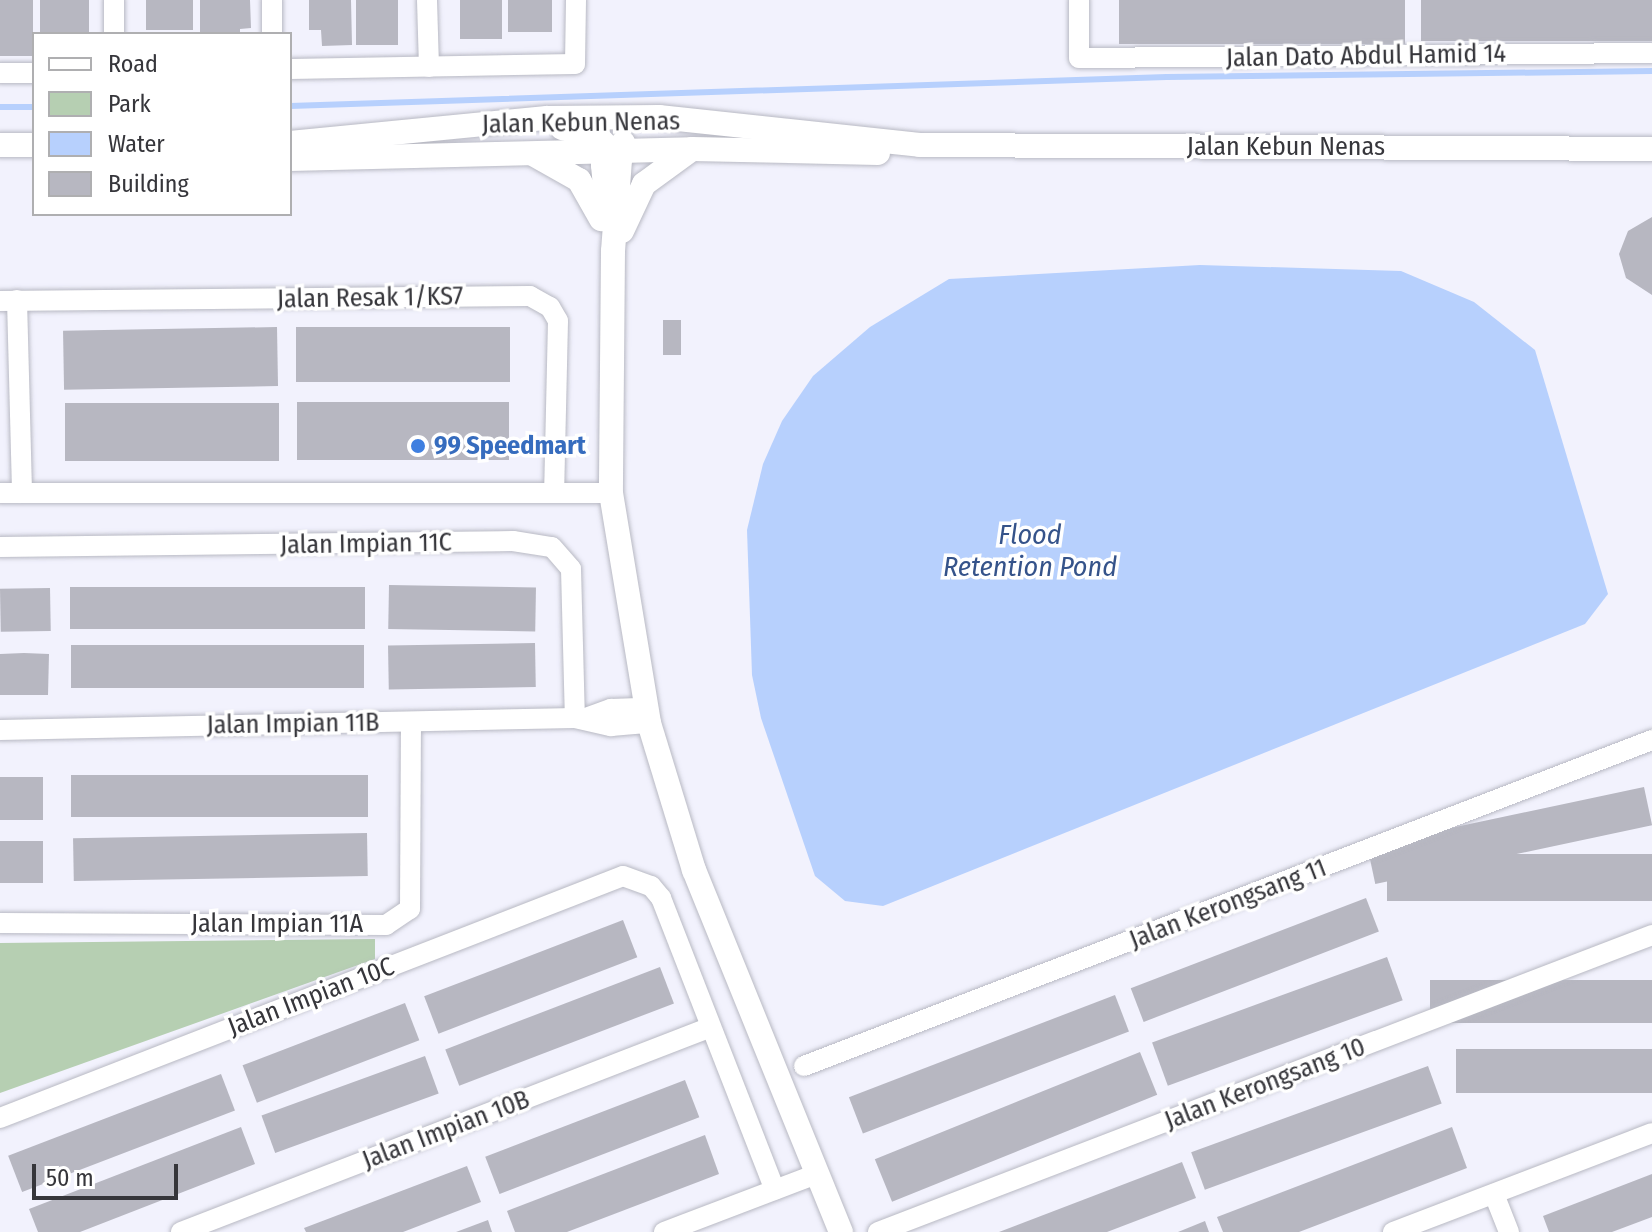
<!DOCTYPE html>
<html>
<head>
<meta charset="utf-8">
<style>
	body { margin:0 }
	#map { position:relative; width:1652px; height:1232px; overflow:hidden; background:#f2f2fd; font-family:"Fira Sans Condensed",sans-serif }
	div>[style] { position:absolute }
	.green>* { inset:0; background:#b6cfb2 }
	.water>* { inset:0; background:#b7d0fd }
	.stream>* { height:6px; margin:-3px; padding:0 3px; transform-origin:3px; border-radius:3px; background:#b7d0fd }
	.building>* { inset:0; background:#b7b7c1; transform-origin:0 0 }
	.roads { filter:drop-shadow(0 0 2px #b8b9c3) drop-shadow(0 0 2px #b8b9c3) }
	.minor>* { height:20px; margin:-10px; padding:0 10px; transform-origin:10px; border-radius:10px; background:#fff }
	.tertiary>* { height:24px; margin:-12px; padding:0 12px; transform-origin:12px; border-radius:12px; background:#fff }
	.dots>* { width:22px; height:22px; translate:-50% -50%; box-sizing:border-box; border:4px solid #fff; border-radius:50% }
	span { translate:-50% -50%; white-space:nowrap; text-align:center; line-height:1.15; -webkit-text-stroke:7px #fff; paint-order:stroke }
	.street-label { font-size:26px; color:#36363b }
	.shop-label { font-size:26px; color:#366cbe; font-weight:700 }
	.left { translate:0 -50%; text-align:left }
	.water-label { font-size:28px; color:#35538a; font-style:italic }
	.legend { position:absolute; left:32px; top:32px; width:260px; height:184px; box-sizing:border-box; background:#fff; border:2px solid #afafb1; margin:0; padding:10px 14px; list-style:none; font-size:24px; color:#36363b }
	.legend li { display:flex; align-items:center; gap:16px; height:40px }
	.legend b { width:40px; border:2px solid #afafb1 }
	.scale { position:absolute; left:32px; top:1164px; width:146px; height:36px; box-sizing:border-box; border:4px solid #36363b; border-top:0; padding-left:10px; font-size:24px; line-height:28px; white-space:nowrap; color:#36363b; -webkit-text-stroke:6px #fff; paint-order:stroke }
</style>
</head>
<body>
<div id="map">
	<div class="green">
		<div style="clip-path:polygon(375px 939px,375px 959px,0 1093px,0 943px)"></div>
	</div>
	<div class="water">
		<div style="clip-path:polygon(1200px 265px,1401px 271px,1474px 302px,1535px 350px,1608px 594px,1585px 624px,883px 906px,845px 901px,815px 876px,761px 718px,752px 675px,747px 530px,763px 464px,782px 421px,813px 376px,870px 327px,949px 279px)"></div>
	</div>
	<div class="stream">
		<div style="left:290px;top:106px;width:877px;rotate:-1.89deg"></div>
		<div style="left:1167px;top:77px;width:485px;rotate:-0.7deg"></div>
		<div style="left:0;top:107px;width:34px"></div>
	</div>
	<div class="building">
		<div style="left:0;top:0;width:33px;height:56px"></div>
		<div style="left:40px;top:0;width:49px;height:34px"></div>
		<div style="left:146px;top:0;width:47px;height:30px"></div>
		<div style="clip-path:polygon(200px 0,250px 0,251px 28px,240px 29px,240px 34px,200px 34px)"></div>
		<div style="clip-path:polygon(309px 0,351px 0,352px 45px,322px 46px,321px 30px,309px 30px)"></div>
		<div style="left:356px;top:0;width:42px;height:45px"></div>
		<div style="left:460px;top:0;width:42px;height:39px"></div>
		<div style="left:508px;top:0;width:44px;height:32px"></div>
		<div style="left:1119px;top:0;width:286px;height:44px"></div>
		<div style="left:1421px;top:0;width:231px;height:41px"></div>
		<div style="clip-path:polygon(1652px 217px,1652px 295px,1626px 278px,1619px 254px,1628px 231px)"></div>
		<div style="left:681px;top:320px;width:35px;height:18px;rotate:90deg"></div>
		<div style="left:277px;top:327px;width:59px;height:214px;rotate:89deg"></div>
		<div style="left:510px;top:327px;width:55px;height:214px;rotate:90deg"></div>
		<div style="left:509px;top:402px;width:58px;height:212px;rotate:90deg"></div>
		<div style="left:279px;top:403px;width:58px;height:214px;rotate:90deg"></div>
		<div style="left:389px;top:585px;width:147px;height:44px;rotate:1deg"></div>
		<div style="left:365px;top:587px;width:42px;height:295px;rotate:90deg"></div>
		<div style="left:50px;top:588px;width:43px;height:50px;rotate:89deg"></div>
		<div style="left:535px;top:643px;width:44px;height:147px;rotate:89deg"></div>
		<div style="left:364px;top:645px;width:43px;height:293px;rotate:90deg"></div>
		<div style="clip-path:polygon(24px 653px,49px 654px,48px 695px,0 695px,0 654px)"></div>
		<div style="left:71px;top:775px;width:297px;height:42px"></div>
		<div style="left:0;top:777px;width:43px;height:43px"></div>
		<div style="left:1644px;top:787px;width:39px;height:283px;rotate:78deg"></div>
		<div style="left:367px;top:833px;width:43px;height:294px;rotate:89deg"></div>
		<div style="left:0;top:841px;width:43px;height:42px"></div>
		<div style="left:1652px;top:854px;width:47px;height:265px;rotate:90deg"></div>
		<div style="left:1366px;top:898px;width:36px;height:252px;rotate:69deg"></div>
		<div style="left:623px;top:920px;width:40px;height:213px;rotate:69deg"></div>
		<div style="left:1387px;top:957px;width:46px;height:250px;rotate:70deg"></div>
		<div style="left:660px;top:967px;width:39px;height:230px;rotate:69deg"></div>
		<div style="left:1652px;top:980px;width:43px;height:222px;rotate:90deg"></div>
		<div style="left:1115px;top:995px;width:39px;height:285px;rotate:69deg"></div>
		<div style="left:405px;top:1003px;width:40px;height:174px;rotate:69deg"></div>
		<div style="left:1652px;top:1049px;width:44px;height:196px;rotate:90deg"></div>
		<div style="left:1140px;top:1052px;width:46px;height:286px;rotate:68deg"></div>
		<div style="left:425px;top:1056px;width:40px;height:174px;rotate:70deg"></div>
		<div style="left:1428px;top:1066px;width:40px;height:252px;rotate:70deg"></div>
		<div style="left:221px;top:1074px;width:39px;height:228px;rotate:69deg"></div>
		<div style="left:685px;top:1080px;width:40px;height:214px;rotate:69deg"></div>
		<div style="clip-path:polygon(241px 1127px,255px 1164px,80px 1232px,38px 1232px,29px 1209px)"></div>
		<div style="clip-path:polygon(1452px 1127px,1467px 1168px,1299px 1232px,1223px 1232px,1217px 1217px)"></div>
		<div style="clip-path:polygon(705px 1135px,719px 1174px,567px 1232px,515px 1232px,507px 1211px)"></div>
		<div style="clip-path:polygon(1182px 1162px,1196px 1198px,1107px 1232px,999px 1232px)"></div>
		<div style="clip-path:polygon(467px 1166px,481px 1202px,403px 1232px,306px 1232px,304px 1228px)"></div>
		<div style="clip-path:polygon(1652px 1174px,1652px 1217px,1612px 1232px,1549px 1232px,1543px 1216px)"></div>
		<div style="clip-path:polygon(488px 1220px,492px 1232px,456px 1232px)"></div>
		<div style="clip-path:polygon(1205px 1221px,1209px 1232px,1178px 1232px)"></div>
	</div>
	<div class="roads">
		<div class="minor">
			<div style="left:114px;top:0;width:34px;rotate:90deg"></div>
			<div style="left:272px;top:0;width:34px;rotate:90deg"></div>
			<div style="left:427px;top:0;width:67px;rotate:88.3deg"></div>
			<div style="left:1079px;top:0;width:58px;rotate:90deg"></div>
			<div style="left:1079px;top:58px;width:573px;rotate:-0.5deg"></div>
			<div style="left:290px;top:69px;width:285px;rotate:-1deg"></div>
			<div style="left:575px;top:64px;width:64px;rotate:-89.1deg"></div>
			<div style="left:0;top:73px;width:34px"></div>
			<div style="left:17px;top:300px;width:193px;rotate:88.5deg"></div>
			<div style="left:0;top:301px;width:530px;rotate:-0.54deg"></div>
			<div style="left:530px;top:296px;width:23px;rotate:29deg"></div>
			<div style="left:550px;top:307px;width:16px;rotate:60deg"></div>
			<div style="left:558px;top:321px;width:171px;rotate:91.3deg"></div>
			<div style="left:0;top:493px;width:611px"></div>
			<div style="left:0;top:547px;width:513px;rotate:-0.67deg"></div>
			<div style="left:513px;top:541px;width:39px;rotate:9deg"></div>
			<div style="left:552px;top:547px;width:29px;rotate:49deg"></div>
			<div style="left:571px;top:569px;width:149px;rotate:88.5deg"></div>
			<div style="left:586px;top:718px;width:27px;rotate:-20deg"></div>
			<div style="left:611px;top:709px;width:35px;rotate:-2deg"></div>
			<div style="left:0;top:730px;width:575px;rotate:-1.2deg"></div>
			<div style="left:575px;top:718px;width:37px;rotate:13deg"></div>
			<div style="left:611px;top:726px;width:38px;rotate:-5deg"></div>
			<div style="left:0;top:923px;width:386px;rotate:0.3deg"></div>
			<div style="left:386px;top:925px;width:29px;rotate:-34deg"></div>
			<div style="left:410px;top:909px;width:187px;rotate:-89.7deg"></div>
			<div style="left:804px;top:1066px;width:909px;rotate:-21.03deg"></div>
			<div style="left:0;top:1118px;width:668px;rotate:-21.23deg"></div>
			<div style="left:623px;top:876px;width:30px;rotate:20deg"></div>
			<div style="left:651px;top:886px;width:16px;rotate:50deg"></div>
			<div style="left:661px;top:898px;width:313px;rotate:68.7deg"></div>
			<div style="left:1494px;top:1194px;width:41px;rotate:68.5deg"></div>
			<div style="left:181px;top:1232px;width:568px;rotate:-21.15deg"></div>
			<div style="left:664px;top:1232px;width:164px;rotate:-20.8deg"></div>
			<div style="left:878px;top:1232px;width:829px;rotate:-20.99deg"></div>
			<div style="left:1393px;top:1232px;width:277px;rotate:-20.9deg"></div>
		</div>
		<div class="tertiary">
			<div style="left:562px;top:128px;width:36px;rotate:13deg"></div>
			<div style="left:597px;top:136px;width:33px;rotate:46deg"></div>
			<div style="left:620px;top:160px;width:91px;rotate:94.4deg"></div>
			<div style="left:613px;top:251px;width:242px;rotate:90.5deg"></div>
			<div style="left:611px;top:493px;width:233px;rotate:80.6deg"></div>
			<div style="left:649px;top:723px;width:154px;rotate:73deg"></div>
			<div style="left:694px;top:870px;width:391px;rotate:67.9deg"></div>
			<div style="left:290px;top:143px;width:258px;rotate:-5.6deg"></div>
			<div style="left:547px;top:118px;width:112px;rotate:-0.5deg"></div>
			<div style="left:659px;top:117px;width:262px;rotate:6.1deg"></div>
			<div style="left:920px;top:145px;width:732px;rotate:0.31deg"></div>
			<div style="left:0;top:145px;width:34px"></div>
			<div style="left:533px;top:154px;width:53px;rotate:29.5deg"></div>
			<div style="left:579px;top:180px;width:45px;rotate:60.6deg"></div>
			<div style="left:290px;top:159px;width:402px;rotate:-1.4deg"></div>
			<div style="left:692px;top:149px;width:186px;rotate:1.2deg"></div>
			<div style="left:608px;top:217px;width:52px;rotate:-95.5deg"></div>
			<div style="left:603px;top:165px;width:30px;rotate:-48deg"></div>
			<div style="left:622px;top:231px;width:52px;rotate:-64.9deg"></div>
			<div style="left:644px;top:184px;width:59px;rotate:-36.1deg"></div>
		</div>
	</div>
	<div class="dots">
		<div style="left:418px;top:446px;background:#3f7fe0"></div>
	</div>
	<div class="street-label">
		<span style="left:1366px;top:56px;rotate:-1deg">Jalan Dato Abdul Hamid 14</span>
		<span style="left:581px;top:123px;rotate:-1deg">Jalan Kebun Nenas</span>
		<span style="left:1286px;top:147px">Jalan Kebun Nenas</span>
		<span style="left:370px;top:298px;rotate:-1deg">Jalan Resak 1/KS7</span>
		<span style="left:366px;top:544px;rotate:-1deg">Jalan Impian 11C</span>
		<span style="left:293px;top:724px;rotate:-1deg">Jalan Impian 11B</span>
		<span style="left:1228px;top:904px;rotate:-21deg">Jalan Kerongsang 11</span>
		<span style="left:277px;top:924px">Jalan Impian 11A</span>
		<span style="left:311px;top:997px;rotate:-21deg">Jalan Impian 10C</span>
		<span style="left:1265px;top:1084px;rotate:-21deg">Jalan Kerongsang 10</span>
		<span style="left:446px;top:1130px;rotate:-21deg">Jalan Impian 10B</span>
	</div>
	<div class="shop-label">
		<span class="left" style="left:434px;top:446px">99 Speedmart</span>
	</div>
	<div class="water-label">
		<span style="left:1030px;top:551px">Flood<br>Retention Pond</span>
	</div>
	<ul class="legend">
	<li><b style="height:10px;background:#fff"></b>Road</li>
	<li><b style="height:22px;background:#b6cfb2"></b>Park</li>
	<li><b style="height:22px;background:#b7d0fd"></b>Water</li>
	<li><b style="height:22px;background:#b7b7c1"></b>Building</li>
	</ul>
	<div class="scale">50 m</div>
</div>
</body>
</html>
